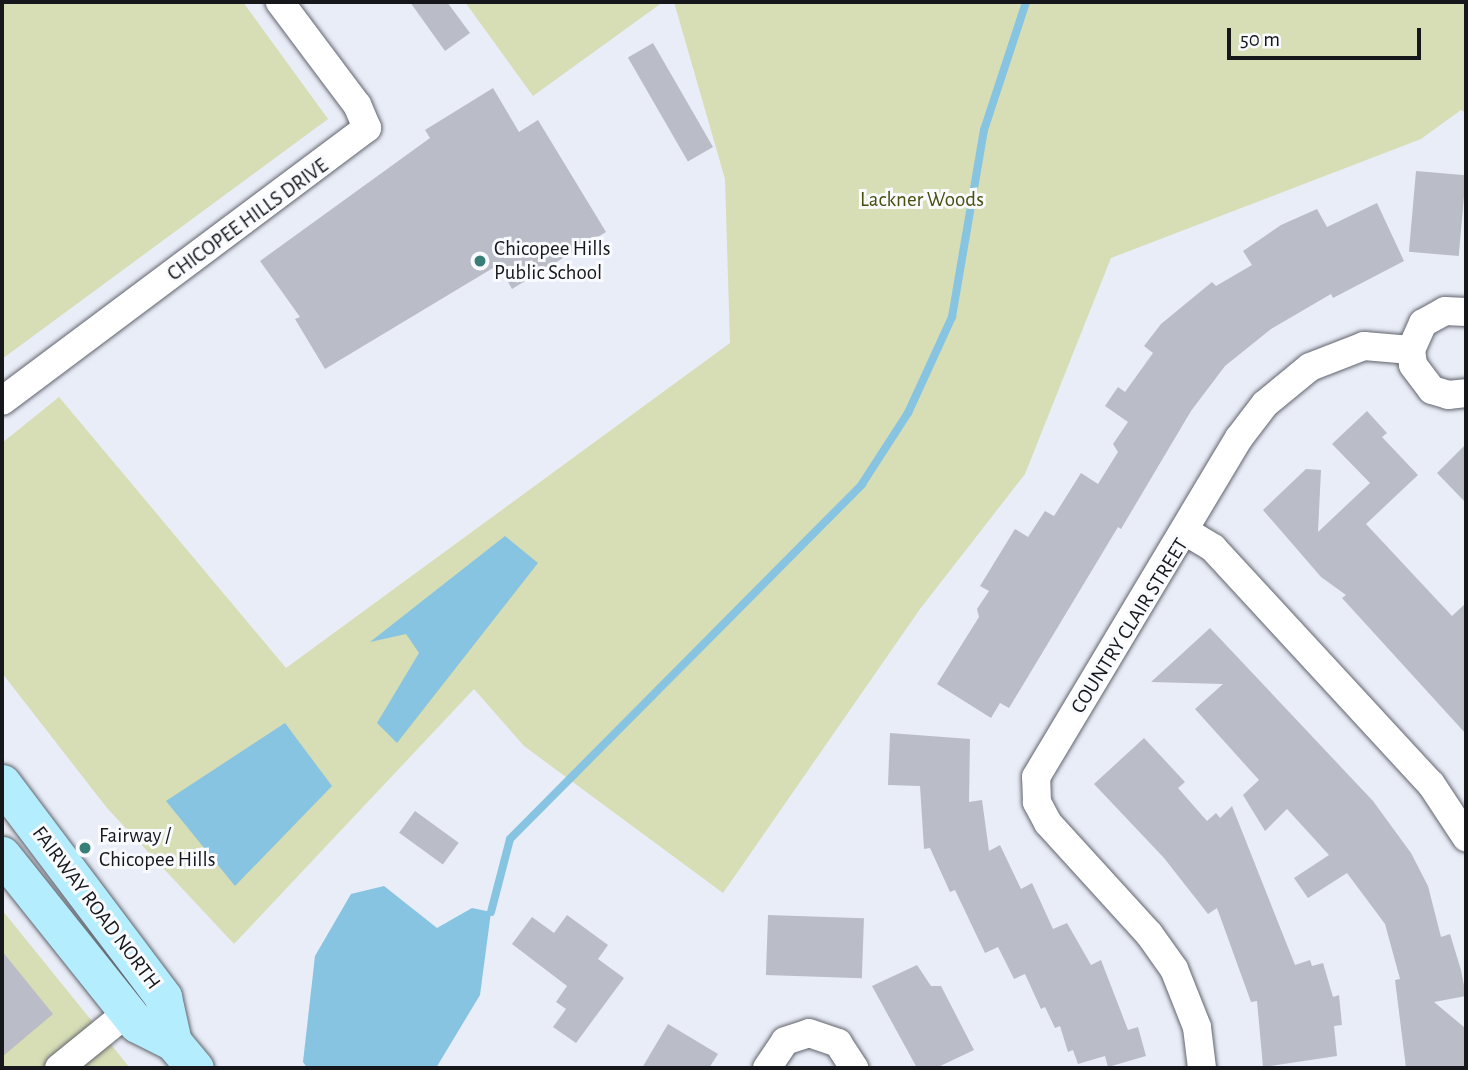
<!DOCTYPE html>
<html>
<head>
<meta charset="utf-8">
<style>
	body { margin:0 }
	#map { position:relative; width:1468px; height:1070px; overflow:hidden; background:#e9edf7; font-family:"Alegreya Sans",sans-serif }
	div>[style] { position:absolute }
	.green>* { inset:0; background:#d7ddb5 }
	.water>* { inset:0; background:#86c4e1 }
	.stream>* { height:8px; margin:-4px; padding:0 4px; transform-origin:4px; border-radius:4px; background:#86c4e1 }
	.building>* { inset:0; background:#babdc7; transform-origin:0 0 }
	.roads { filter:drop-shadow(0 0 2px #61646d) drop-shadow(0 0 2px #61646d) }
	.minor>* { height:28px; margin:-14px; padding:0 14px; transform-origin:14px; border-radius:14px; background:#fff }
	.major>* { height:37px; margin:-18.5px; padding:0 18.5px; transform-origin:18.5px; border-radius:18.5px; background:#b4edfe }
	.dots>* { width:19px; height:19px; translate:-50% -50%; box-sizing:border-box; border:4px solid #f9fafe; border-radius:50% }
	span { translate:-50% -50%; white-space:nowrap; text-align:center; line-height:1.15; -webkit-text-stroke:6px #f9fafe; paint-order:stroke }
	.park-label { font-size:21px; color:#4a4f0e }
	.street-label { font-size:21px; color:#16171a }
	.poi-label { font-size:21px; color:#16171a }
	.left { translate:0 -50%; text-align:left }
	.frame { position:absolute; inset:0; border:4px solid #16171a; pointer-events:none }
	.scale { position:absolute; left:1227px; top:28px; width:194px; height:32px; box-sizing:border-box; border:4px solid #16171a; border-top:0; padding-left:9px; font-size:21px; line-height:24px; white-space:nowrap; color:#16171a; -webkit-text-stroke:5px #f9fafe; paint-order:stroke }
</style>
</head>
<body>
<div id="map">
	<div class="green">
		<div style="clip-path:polygon(2px 2px,243px 2px,328px 119px,2px 359px)"></div>
		<div style="clip-path:polygon(465px 2px,663px 2px,533px 96px)"></div>
		<div style="clip-path:polygon(674px 2px,1466px 2px,1466px 113px,1461px 110px,1421px 139px,1111px 258px,1025px 474px,920px 609px,723px 893px,524px 746px,474px 689px,234px 944px,107px 808px,2px 673px,2px 443px,59px 397px,286px 668px,730px 343px,725px 179px)"></div>
		<div style="clip-path:polygon(2px 910px,130px 1068px,2px 1068px)"></div>
	</div>
	<div class="water">
		<div style="clip-path:polygon(505px 536px,538px 563px,397px 743px,377px 723px,419px 653px,406px 634px,370px 642px)"></div>
		<div style="clip-path:polygon(285px 723px,332px 786px,235px 886px,166px 801px)"></div>
		<div style="clip-path:polygon(384px 886px,437px 928px,472px 908px,491px 912px,480px 995px,436px 1068px,307px 1068px,303px 1062px,315px 956px,351px 894px)"></div>
	</div>
	<div class="stream">
		<div style="left:491px;top:912px;width:75px;rotate:-75.4deg"></div>
		<div style="left:510px;top:839px;width:500px;rotate:-45.2deg"></div>
		<div style="left:862px;top:484px;width:85px;rotate:-57.1deg"></div>
		<div style="left:908px;top:413px;width:106px;rotate:-65.4deg"></div>
		<div style="left:952px;top:317px;width:190px;rotate:-80.3deg"></div>
		<div style="left:984px;top:130px;width:135px;rotate:-71.8deg"></div>
	</div>
	<div class="building">
		<div style="clip-path:polygon(410px 2px,447px 2px,470px 33px,445px 51px)"></div>
		<div style="left:653px;top:43px;width:120px;height:29px;rotate:60deg"></div>
		<div style="clip-path:polygon(493px 88px,519px 132px,538px 120px,606px 232px,512px 289px,498px 265px,325px 369px,295px 319px,300px 317px,260px 261px,430px 138px,425px 130px)"></div>
		<div style="left:1416px;top:171px;width:50px;height:81px;rotate:5deg"></div>
		<div style="clip-path:polygon(1377px 203px,1404px 261px,1333px 298px,1331px 294px,1271px 329px,1225px 366px,1191px 411px,1121px 529px,1118px 527px,1009px 708px,1000px 703px,991px 718px,937px 684px,979px 617px,977px 609px,989px 591px,980px 586px,1015px 529px,1028px 537px,1045px 511px,1054px 516px,1081px 473px,1098px 484px,1118px 452px,1113px 444px,1128px 422px,1105px 406px,1118px 387px,1125px 392px,1153px 353px,1144px 346px,1161px 324px,1212px 282px,1216px 286px,1252px 265px,1243px 251px,1281px 225px,1317px 209px,1327px 227px)"></div>
		<div style="clip-path:polygon(1367px 411px,1387px 433px,1382px 437px,1418px 475px,1366px 524px,1452px 616px,1466px 603px,1466px 734px,1342px 598px,1346px 595px,1321px 577px,1263px 510px,1306px 469px,1321px 470px,1318px 532px,1370px 483px,1332px 444px)"></div>
		<div style="clip-path:polygon(1466px 444px,1466px 503px,1437px 473px)"></div>
		<div style="clip-path:polygon(1210px 628px,1373px 801px,1411px 853px,1428px 886px,1441px 937px,1450px 934px,1461px 970px,1466px 996px,1434px 1002px,1464px 1027px,1466px 1066px,1406px 1068px,1395px 980px,1400px 979px,1385px 924px,1347px 873px,1308px 898px,1294px 878px,1329px 855px,1287px 809px,1265px 831px,1243px 795px,1259px 780px,1195px 709px,1223px 684px,1151px 682px)"></div>
		<div style="clip-path:polygon(890px 733px,970px 739px,969px 802px,982px 800px,989px 851px,1000px 845px,1021px 889px,1032px 883px,1053px 929px,1067px 923px,1091px 965px,1101px 960px,1128px 1030px,1138px 1027px,1146px 1056px,1108px 1067px,1105px 1056px,1078px 1064px,1073px 1050px,1068px 1052px,1060px 1026px,1055px 1028px,1045px 1007px,1041px 1009px,1025px 974px,1014px 979px,998px 947px,985px 953px,955px 890px,950px 892px,930px 848px,924px 849px,920px 786px,888px 785px)"></div>
		<div style="clip-path:polygon(1144px 738px,1185px 782px,1178px 788px,1207px 821px,1216px 813px,1220px 818px,1232px 806px,1295px 965px,1310px 960px,1312px 966px,1323px 963px,1333px 997px,1339px 995px,1342px 1025px,1334px 1026px,1337px 1056px,1263px 1067px,1257px 1001px,1251px 1002px,1217px 908px,1208px 914px,1164px 858px,1094px 784px)"></div>
		<div style="left:415px;top:811px;width:54px;height:27px;rotate:36deg"></div>
		<div style="clip-path:polygon(567px 915px,608px 945px,598px 959px,624px 978px,576px 1043px,553px 1027px,566px 1009px,556px 1002px,567px 986px,512px 944px,532px 917px,554px 933px)"></div>
		<div style="left:768px;top:915px;width:96px;height:60px;rotate:2deg"></div>
		<div style="clip-path:polygon(2px 951px,53px 1014px,2px 1057px)"></div>
		<div style="clip-path:polygon(917px 965px,931px 986px,941px 986px,974px 1050px,936px 1068px,917px 1068px,872px 986px)"></div>
		<div style="clip-path:polygon(668px 1024px,718px 1054px,709px 1068px,642px 1068px)"></div>
	</div>
	<div class="roads">
		<div class="minor">
			<div style="left:1466px;top:312px;width:21px;rotate:-177deg"></div>
			<div style="left:1445px;top:311px;width:25px;rotate:151deg"></div>
			<div style="left:1423px;top:323px;width:30px;rotate:114deg"></div>
			<div style="left:1411px;top:350px;width:15px;rotate:82deg"></div>
			<div style="left:1413px;top:365px;width:31px;rotate:53deg"></div>
			<div style="left:1432px;top:390px;width:17px;rotate:17deg"></div>
			<div style="left:1448px;top:395px;width:18px;rotate:-6deg"></div>
			<div style="left:2px;top:401px;width:456px;rotate:-36.8deg"></div>
			<div style="left:367px;top:128px;width:25px;rotate:-113deg"></div>
			<div style="left:357px;top:105px;width:129px;rotate:-126.8deg"></div>
			<div style="left:1185px;top:531px;width:33px;rotate:31deg"></div>
			<div style="left:1213px;top:548px;width:321px;rotate:47.3deg"></div>
			<div style="left:1431px;top:784px;width:64px;rotate:56.6deg"></div>
			<div style="left:59px;top:1068px;width:89px;rotate:-39.1deg"></div>
			<div style="left:767px;top:1068px;width:32px;rotate:-56deg"></div>
			<div style="left:785px;top:1041px;width:25px;rotate:-18deg"></div>
			<div style="left:809px;top:1033px;width:31px;rotate:19deg"></div>
			<div style="left:838px;top:1043px;width:30px;rotate:57deg"></div>
			<div style="left:1202px;top:1068px;width:41px;rotate:-97deg"></div>
			<div style="left:1197px;top:1027px;width:62px;rotate:-111.6deg"></div>
			<div style="left:1174px;top:969px;width:43px;rotate:-125.5deg"></div>
			<div style="left:1149px;top:934px;width:150px;rotate:-132.3deg"></div>
			<div style="left:1048px;top:823px;width:24px;rotate:-118deg"></div>
			<div style="left:1037px;top:802px;width:25px;rotate:-92deg"></div>
			<div style="left:1036px;top:777px;width:395px;rotate:-59.1deg"></div>
			<div style="left:1239px;top:438px;width:43px;rotate:-52.6deg"></div>
			<div style="left:1265px;top:404px;width:58px;rotate:-39.4deg"></div>
			<div style="left:1310px;top:367px;width:58px;rotate:-21.3deg"></div>
			<div style="left:1364px;top:346px;width:47px;rotate:4.9deg"></div>
		</div>
		<div class="major">
			<div style="left:2px;top:783px;width:268px;rotate:53deg"></div>
			<div style="left:163px;top:997px;width:46px;rotate:77.5deg"></div>
			<div style="left:2px;top:855px;width:216px;rotate:51.4deg"></div>
			<div style="left:137px;top:1024px;width:40px;rotate:26.6deg"></div>
			<div style="left:173px;top:1042px;width:34px;rotate:50deg"></div>
		</div>
	</div>
	<div class="dots">
		<div style="left:480px;top:261px;background:#377e76"></div>
		<div style="left:85px;top:848px;background:#377e76"></div>
	</div>
	<div class="park-label">
		<span style="left:922px;top:200px">Lackner Woods</span>
	</div>
	<div class="street-label">
		<span style="left:248px;top:220px;rotate:-36deg">CHICOPEE HILLS DRIVE</span>
		<span style="left:1130px;top:626px;rotate:-58deg">COUNTRY CLAIR STREET</span>
		<span style="left:96px;top:908px;rotate:53deg">FAIRWAY ROAD NORTH</span>
	</div>
	<div class="poi-label">
		<span class="left" style="left:494px;top:261px">Chicopee Hills<br>Public School</span>
		<span class="left" style="left:99px;top:848px">Fairway /<br>Chicopee Hills</span>
	</div>
	<div class="frame"></div>
	<div class="scale">50 m</div>
</div>
</body>
</html>
